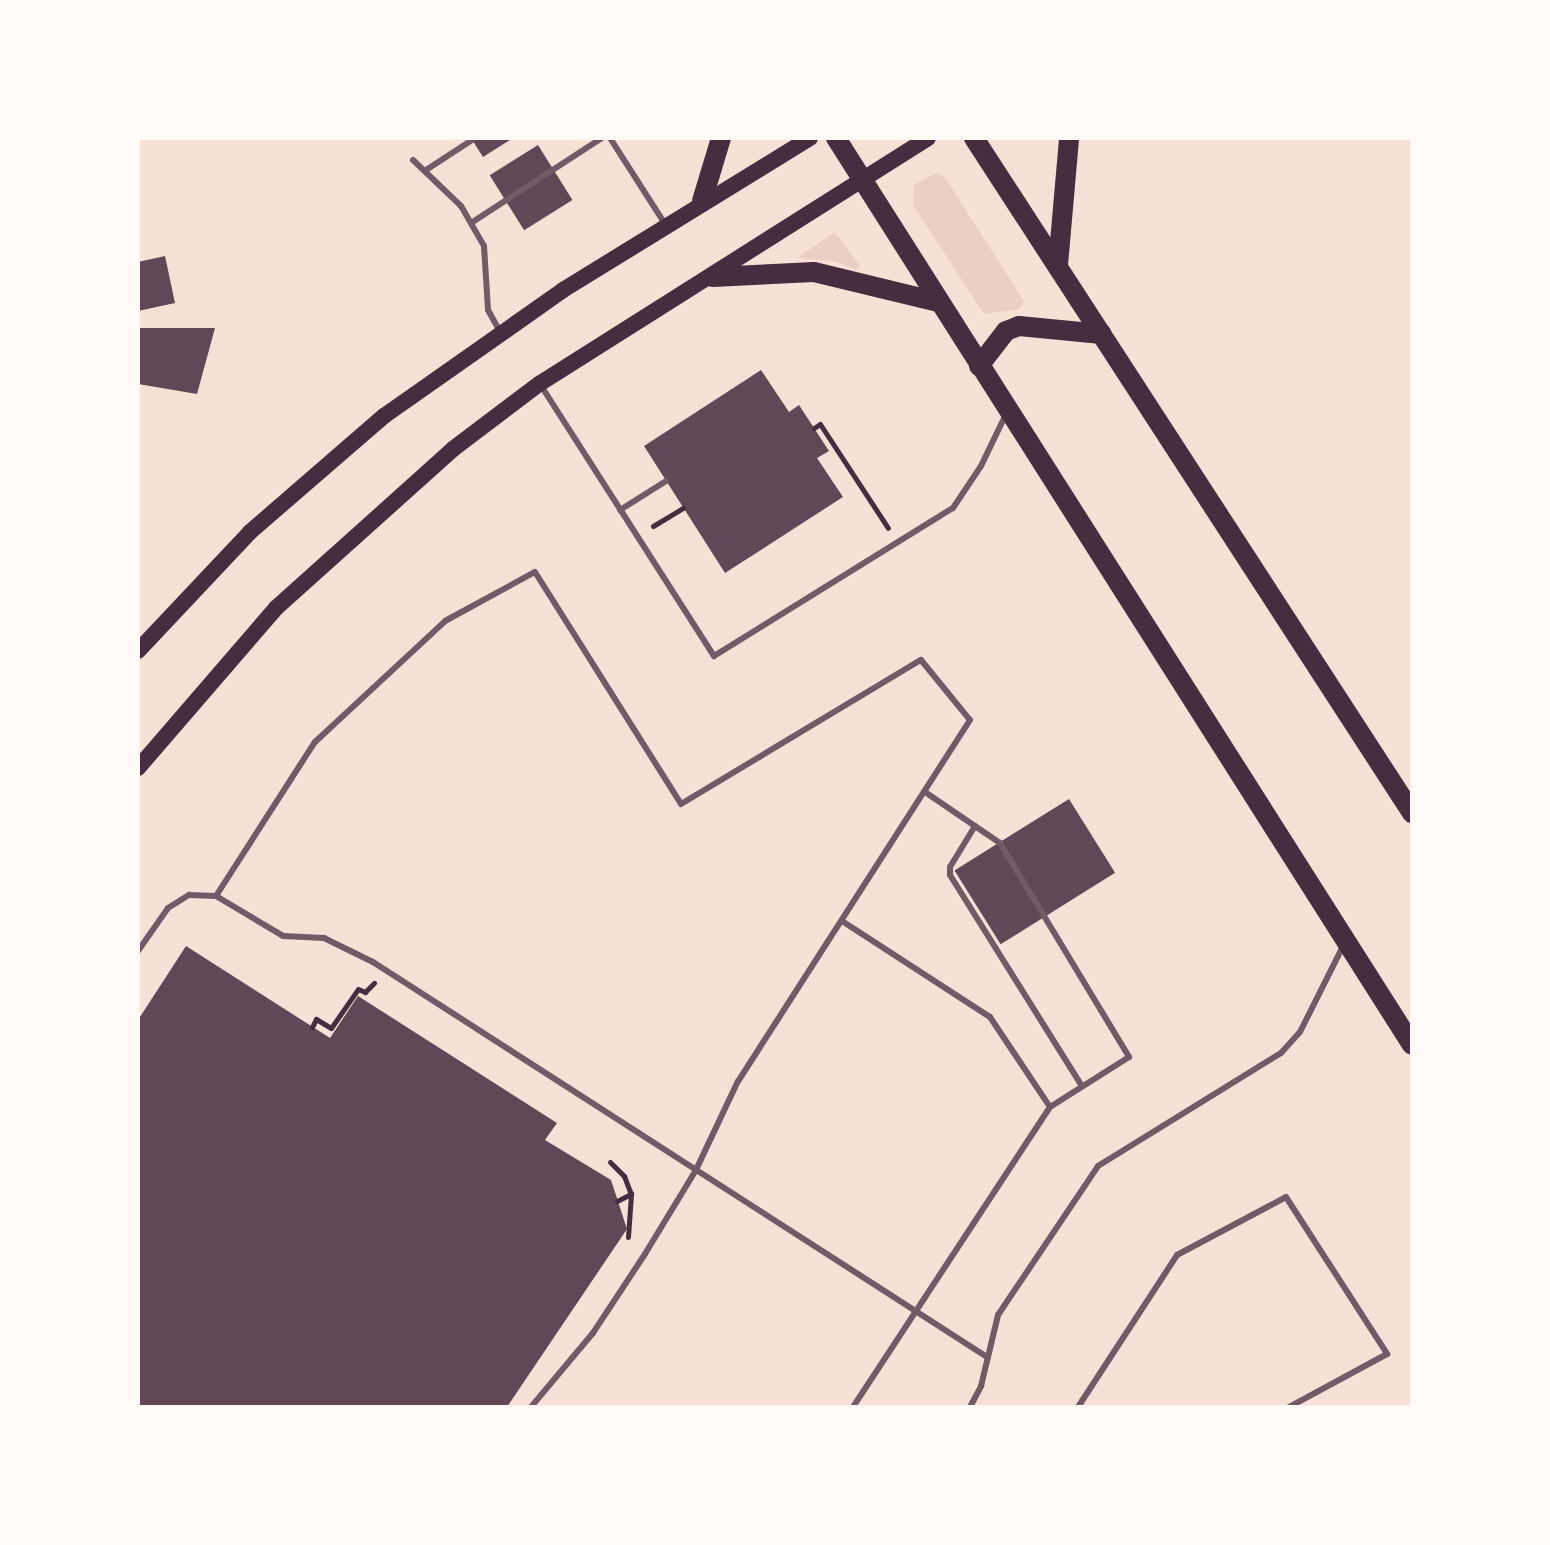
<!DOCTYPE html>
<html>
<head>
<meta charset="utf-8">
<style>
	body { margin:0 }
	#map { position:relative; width:1550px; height:1545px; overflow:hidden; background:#f7e1d7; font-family:"Source Sans 3",sans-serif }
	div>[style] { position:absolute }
	.green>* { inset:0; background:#ebcfc5 }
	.building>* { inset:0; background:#644757; transform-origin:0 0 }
	.path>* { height:5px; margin:-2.5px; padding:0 2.5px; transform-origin:2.5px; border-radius:2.5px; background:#4a2c40 }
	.service>* { height:6px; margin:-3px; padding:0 3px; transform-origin:3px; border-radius:3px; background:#755966 }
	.secondary>* { height:16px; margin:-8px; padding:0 8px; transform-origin:8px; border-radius:8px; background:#4a2c40 }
	.primary>* { height:20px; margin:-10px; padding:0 10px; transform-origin:10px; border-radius:10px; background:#4a2c40 }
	span { translate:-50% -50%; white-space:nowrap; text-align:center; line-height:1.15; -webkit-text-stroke:6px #fffaf5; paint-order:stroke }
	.frame { position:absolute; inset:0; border:140px solid #fffaf5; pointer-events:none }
</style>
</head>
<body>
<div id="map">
	<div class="green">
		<div style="clip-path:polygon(936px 173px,944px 176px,1024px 301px,1019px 309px,984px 314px,913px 205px,914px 185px)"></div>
		<div style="clip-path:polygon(835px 232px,860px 266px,856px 270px,836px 262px,797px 258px)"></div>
	</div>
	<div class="building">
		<div style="clip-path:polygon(471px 138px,513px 138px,483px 157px)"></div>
		<div style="left:538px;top:145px;width:65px;height:57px;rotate:58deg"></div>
		<div style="clip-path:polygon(165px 256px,175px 303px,138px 311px,138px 262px)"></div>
		<div style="clip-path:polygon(138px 328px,215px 328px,197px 394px,138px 384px)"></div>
		<div style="clip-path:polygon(761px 370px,789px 412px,799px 405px,829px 451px,817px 458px,843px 497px,725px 573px,644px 446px)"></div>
		<div style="left:1069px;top:799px;width:87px;height:135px;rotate:58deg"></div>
		<div style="clip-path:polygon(186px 946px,330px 1038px,358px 996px,557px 1123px,545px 1140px,611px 1180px,627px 1229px,507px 1407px,138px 1407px,138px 1020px)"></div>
	</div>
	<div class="path">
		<div style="left:814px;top:428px;width:7px;rotate:-34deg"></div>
		<div style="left:820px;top:424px;width:124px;rotate:56.8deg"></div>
		<div style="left:653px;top:526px;width:35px;rotate:-31deg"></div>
		<div style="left:312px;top:1027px;width:9px;rotate:-63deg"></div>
		<div style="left:316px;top:1019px;width:17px;rotate:31deg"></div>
		<div style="left:331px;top:1028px;width:47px;rotate:-55.3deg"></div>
		<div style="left:358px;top:989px;width:8px;rotate:23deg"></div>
		<div style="left:365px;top:992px;width:13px;rotate:-45deg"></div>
		<div style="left:610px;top:1162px;width:20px;rotate:45deg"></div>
		<div style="left:624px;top:1176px;width:19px;rotate:69deg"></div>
		<div style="left:631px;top:1194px;width:43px;rotate:94deg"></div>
		<div style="left:617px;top:1201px;width:16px;rotate:-27deg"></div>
	</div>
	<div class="service">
		<div style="left:610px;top:138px;width:102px;rotate:57.4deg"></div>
		<div style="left:413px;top:160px;width:66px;rotate:43.8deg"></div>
		<div style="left:461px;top:206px;width:46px;rotate:60.1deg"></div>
		<div style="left:484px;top:246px;width:64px;rotate:86.4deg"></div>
		<div style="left:488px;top:310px;width:25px;rotate:61deg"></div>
		<div style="left:426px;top:170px;width:55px;rotate:-33.1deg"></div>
		<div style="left:471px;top:223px;width:156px;rotate:-33deg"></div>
		<div style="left:540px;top:384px;width:323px;rotate:57.4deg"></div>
		<div style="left:714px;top:656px;width:281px;rotate:-31.8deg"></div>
		<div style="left:953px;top:508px;width:50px;rotate:-56.3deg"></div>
		<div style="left:981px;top:466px;width:58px;rotate:-64.3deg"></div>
		<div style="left:620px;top:510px;width:54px;rotate:-32.2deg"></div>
		<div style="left:925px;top:792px;width:91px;rotate:34.2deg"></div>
		<div style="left:1000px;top:843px;width:250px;rotate:58.9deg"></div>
		<div style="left:1129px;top:1057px;width:93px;rotate:147.7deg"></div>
		<div style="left:975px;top:826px;width:48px;rotate:121.4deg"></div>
		<div style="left:950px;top:867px;width:8px;rotate:90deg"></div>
		<div style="left:950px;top:875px;width:249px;rotate:58deg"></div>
		<div style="left:216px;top:896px;width:183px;rotate:-57.3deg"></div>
		<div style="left:315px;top:742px;width:178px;rotate:-42.9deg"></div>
		<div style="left:445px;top:621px;width:102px;rotate:-28.6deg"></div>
		<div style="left:535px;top:572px;width:274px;rotate:57.8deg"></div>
		<div style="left:681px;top:804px;width:280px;rotate:-31deg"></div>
		<div style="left:921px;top:660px;width:77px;rotate:50.8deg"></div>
		<div style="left:970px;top:720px;width:429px;rotate:122.7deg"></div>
		<div style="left:738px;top:1081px;width:98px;rotate:115.3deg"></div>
		<div style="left:696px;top:1170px;width:98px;rotate:121.3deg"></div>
		<div style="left:645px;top:1254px;width:95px;rotate:123.4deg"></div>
		<div style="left:593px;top:1333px;width:97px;rotate:130deg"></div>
		<div style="left:842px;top:921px;width:176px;rotate:33deg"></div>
		<div style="left:990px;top:1017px;width:108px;rotate:56.3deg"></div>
		<div style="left:1050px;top:1107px;width:359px;rotate:123.3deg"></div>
		<div style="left:138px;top:951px;width:52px;rotate:-55.1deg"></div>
		<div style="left:168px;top:908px;width:25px;rotate:-32deg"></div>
		<div style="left:189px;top:895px;width:27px;rotate:2deg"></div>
		<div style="left:216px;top:896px;width:78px;rotate:30.8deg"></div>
		<div style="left:283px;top:936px;width:41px;rotate:2.8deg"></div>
		<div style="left:324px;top:938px;width:55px;rotate:26.1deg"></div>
		<div style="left:373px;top:962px;width:730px;rotate:32.75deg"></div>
		<div style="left:970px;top:1407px;width:24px;rotate:-62deg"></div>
		<div style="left:981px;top:1386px;width:73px;rotate:-76.5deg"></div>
		<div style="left:998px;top:1315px;width:179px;rotate:-56.1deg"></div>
		<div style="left:1098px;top:1166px;width:215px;rotate:-31.7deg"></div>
		<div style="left:1281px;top:1053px;width:28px;rotate:-48deg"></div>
		<div style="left:1300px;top:1032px;width:98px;rotate:-63.4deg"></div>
		<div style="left:1078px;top:1407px;width:181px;rotate:-56.9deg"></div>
		<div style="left:1177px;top:1255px;width:123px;rotate:-28deg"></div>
		<div style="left:1286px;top:1197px;width:187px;rotate:57.2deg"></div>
		<div style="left:1387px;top:1354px;width:111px;rotate:151.6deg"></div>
	</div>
	<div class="secondary">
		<div style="left:138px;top:651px;width:163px;rotate:-46.7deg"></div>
		<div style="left:250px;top:532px;width:177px;rotate:-40.9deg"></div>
		<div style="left:384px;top:416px;width:219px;rotate:-35.1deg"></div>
		<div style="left:563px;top:290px;width:290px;rotate:-31.6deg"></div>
		<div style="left:138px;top:768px;width:211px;rotate:-49.2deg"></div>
		<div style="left:276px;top:608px;width:238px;rotate:-41.9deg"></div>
		<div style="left:453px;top:449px;width:108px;rotate:-37.1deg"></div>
		<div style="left:539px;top:384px;width:460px;rotate:-32.3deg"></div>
	</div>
	<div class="primary">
		<div style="left:836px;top:138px;width:1074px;rotate:57.58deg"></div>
		<div style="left:974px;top:138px;width:805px;rotate:57.02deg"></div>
		<div style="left:702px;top:201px;width:66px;rotate:-73.2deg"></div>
		<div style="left:1058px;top:265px;width:127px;rotate:-85deg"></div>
		<div style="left:713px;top:277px;width:101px;rotate:-2.8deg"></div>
		<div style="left:814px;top:272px;width:128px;rotate:13.6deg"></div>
		<div style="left:979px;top:366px;width:44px;rotate:-52.4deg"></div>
		<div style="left:1006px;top:331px;width:14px;rotate:-21deg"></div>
		<div style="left:1019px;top:326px;width:83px;rotate:5.5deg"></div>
	</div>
	<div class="frame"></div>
</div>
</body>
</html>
